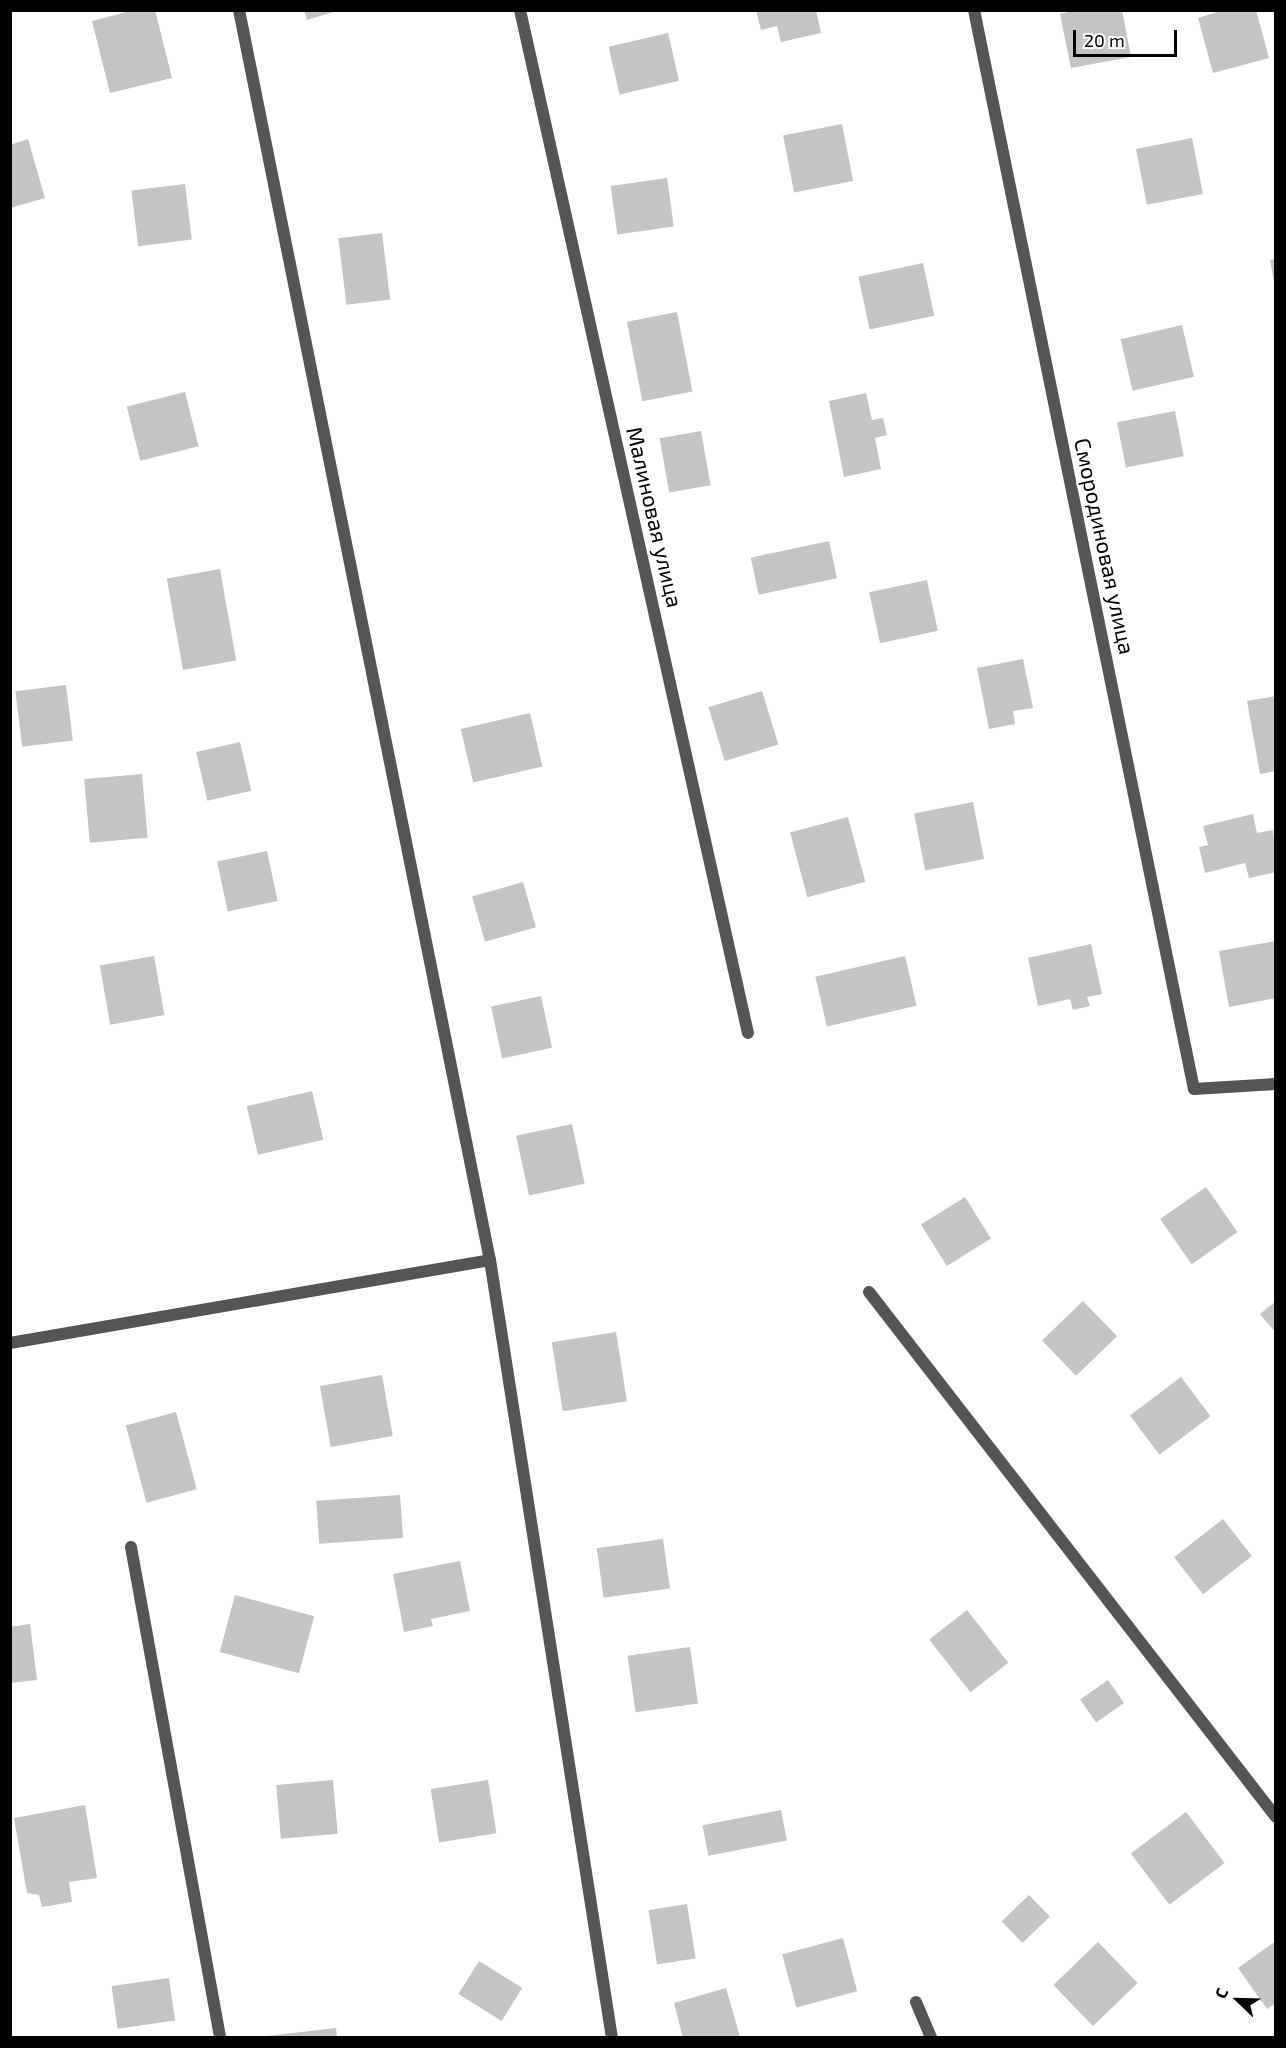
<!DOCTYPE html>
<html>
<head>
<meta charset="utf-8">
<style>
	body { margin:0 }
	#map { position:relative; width:1286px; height:2048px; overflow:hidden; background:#fff; font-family:"Exo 2",sans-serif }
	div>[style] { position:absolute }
	.building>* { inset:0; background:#c4c4c4; transform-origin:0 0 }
	.service>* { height:12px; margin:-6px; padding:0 6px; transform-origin:6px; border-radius:6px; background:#555 }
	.minor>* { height:12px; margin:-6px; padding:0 6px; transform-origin:6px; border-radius:6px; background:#555 }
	span { translate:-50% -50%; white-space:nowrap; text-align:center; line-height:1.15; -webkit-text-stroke:4.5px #fff; paint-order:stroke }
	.street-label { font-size:22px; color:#000 }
	.frame { position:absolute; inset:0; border:12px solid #000; pointer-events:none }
	.north { position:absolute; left:1208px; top:1970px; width:60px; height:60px; -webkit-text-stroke:4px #fff; paint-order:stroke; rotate:293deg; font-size:16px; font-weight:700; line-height:24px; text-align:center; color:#000 }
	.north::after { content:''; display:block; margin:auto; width:21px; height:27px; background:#000; clip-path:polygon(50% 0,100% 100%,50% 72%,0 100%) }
	.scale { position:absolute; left:1073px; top:30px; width:104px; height:27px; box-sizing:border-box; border:3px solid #000; border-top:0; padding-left:8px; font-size:18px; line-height:21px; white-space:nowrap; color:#000; -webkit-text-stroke:4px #fff; paint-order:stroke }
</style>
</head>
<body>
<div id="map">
	<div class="building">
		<div style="clip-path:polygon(134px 10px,155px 10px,172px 78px,110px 93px,92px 21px)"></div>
		<div style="clip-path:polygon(304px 10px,336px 10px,336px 11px,307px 20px)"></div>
		<div style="clip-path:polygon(756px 10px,816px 10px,821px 33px,781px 42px,777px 26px,761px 30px)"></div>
		<div style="clip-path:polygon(1077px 10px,1122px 10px,1131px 57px,1071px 68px,1060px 14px)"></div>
		<div style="clip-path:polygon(1224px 10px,1256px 10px,1269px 58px,1213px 73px,1198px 18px)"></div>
		<div style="left:668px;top:33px;width:49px;height:61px;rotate:77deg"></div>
		<div style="left:842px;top:124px;width:58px;height:60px;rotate:79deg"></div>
		<div style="left:1192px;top:138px;width:57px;height:57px;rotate:79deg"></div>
		<div style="clip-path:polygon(28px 139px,45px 198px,10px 208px,10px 145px)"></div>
		<div style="left:667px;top:178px;width:49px;height:57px;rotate:82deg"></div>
		<div style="left:185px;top:184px;width:56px;height:54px;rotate:83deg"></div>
		<div style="left:382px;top:233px;width:67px;height:44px;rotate:83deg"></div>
		<div style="clip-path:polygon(1276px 259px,1276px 282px,1274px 282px,1270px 260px)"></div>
		<div style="left:923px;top:263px;width:54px;height:66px;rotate:78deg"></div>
		<div style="left:677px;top:312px;width:81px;height:51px;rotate:79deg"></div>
		<div style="left:1182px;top:325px;width:53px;height:63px;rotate:77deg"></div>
		<div style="left:185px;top:392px;width:56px;height:60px;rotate:76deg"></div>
		<div style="clip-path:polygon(866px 393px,872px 420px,883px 418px,887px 435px,875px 438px,881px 469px,844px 477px,829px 401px)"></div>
		<div style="left:1175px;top:411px;width:46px;height:59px;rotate:79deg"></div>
		<div style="left:701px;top:431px;width:55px;height:42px;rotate:80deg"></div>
		<div style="left:829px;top:541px;width:38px;height:80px;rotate:78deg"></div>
		<div style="left:220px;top:569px;width:93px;height:54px;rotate:80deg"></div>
		<div style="left:927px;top:580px;width:52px;height:59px;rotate:78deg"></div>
		<div style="clip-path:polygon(1023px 659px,1033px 708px,1013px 711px,1015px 724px,989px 729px,977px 668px)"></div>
		<div style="left:66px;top:685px;width:56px;height:51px;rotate:83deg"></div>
		<div style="left:762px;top:691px;width:56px;height:56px;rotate:73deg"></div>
		<div style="clip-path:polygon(1276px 696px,1276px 771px,1260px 774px,1247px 701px)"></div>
		<div style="left:530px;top:713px;width:55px;height:71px;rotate:77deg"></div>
		<div style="left:240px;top:742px;width:50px;height:45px;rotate:77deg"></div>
		<div style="left:142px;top:774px;width:64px;height:58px;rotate:85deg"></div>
		<div style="left:973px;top:802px;width:58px;height:60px;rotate:79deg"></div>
		<div style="clip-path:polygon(1253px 814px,1257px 833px,1273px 830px,1276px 872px,1249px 878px,1245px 863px,1205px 873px,1199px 847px,1208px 845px,1203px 826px)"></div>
		<div style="left:848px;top:817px;width:67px;height:60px;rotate:75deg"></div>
		<div style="left:267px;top:851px;width:51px;height:51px;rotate:78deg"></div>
		<div style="left:523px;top:882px;width:47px;height:53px;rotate:74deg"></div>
		<div style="clip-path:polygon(1276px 941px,1276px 998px,1229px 1007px,1219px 951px)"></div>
		<div style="clip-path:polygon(1091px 944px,1102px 994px,1087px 997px,1090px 1006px,1073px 1010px,1070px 999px,1038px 1006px,1028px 958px)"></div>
		<div style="left:154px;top:956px;width:60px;height:55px;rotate:80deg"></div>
		<div style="left:905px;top:956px;width:51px;height:92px;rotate:77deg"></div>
		<div style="left:541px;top:996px;width:53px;height:51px;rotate:78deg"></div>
		<div style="left:312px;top:1091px;width:50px;height:67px;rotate:77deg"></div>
		<div style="left:572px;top:1124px;width:61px;height:57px;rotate:78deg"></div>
		<div style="left:1206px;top:1187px;width:55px;height:56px;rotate:55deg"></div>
		<div style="left:965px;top:1197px;width:49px;height:52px;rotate:58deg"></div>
		<div style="left:1083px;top:1301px;width:49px;height:57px;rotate:46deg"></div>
		<div style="clip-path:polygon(1276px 1301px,1276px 1333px,1260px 1314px)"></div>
		<div style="left:616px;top:1332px;width:70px;height:65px;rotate:81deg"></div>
		<div style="left:382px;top:1375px;width:62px;height:63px;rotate:80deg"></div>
		<div style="left:1181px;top:1377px;width:49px;height:64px;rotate:53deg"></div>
		<div style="left:176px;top:1412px;width:80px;height:52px;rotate:75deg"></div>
		<div style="left:400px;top:1495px;width:43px;height:84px;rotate:86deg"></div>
		<div style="left:1223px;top:1519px;width:47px;height:62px;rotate:52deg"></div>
		<div style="left:663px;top:1539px;width:50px;height:67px;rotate:82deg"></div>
		<div style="clip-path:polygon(460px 1561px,470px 1611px,431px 1619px,433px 1626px,404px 1632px,393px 1574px)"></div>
		<div style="left:235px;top:1595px;width:82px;height:59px;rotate:15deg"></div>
		<div style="left:967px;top:1610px;width:67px;height:48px;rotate:52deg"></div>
		<div style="clip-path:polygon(30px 1624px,37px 1680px,10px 1683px,10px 1627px)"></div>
		<div style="left:690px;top:1647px;width:57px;height:63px;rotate:82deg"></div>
		<div style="left:1108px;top:1680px;width:28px;height:34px;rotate:55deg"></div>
		<div style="left:333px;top:1780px;width:54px;height:57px;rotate:85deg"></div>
		<div style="left:488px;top:1780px;width:54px;height:58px;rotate:81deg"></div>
		<div style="clip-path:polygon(85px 1805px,97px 1878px,69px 1882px,72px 1902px,42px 1907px,39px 1895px,27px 1893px,14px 1818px)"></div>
		<div style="left:781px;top:1810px;width:31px;height:80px;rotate:79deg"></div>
		<div style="left:1186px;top:1812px;width:64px;height:69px;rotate:53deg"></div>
		<div style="left:1029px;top:1895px;width:30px;height:38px;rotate:46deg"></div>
		<div style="left:687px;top:1904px;width:55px;height:39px;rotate:81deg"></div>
		<div style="left:843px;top:1938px;width:55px;height:63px;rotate:75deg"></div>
		<div style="clip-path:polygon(1276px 1941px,1276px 2003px,1267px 2009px,1238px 1968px)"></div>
		<div style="left:1098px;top:1942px;width:57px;height:62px;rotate:46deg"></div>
		<div style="left:479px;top:1961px;width:51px;height:39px;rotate:32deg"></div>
		<div style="left:169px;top:1978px;width:43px;height:58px;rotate:82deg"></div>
		<div style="clip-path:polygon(726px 1988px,740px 2037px,683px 2038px,674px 2003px)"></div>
		<div style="clip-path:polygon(336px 2028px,337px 2038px,267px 2038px,267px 2036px)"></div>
	</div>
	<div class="service">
		<div style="left:131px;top:1547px;width:499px;rotate:79.7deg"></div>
	</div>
	<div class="minor">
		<div style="left:239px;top:10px;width:1275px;rotate:78.65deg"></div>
		<div style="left:490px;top:1260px;width:788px;rotate:81.09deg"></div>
		<div style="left:520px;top:10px;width:1048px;rotate:77.44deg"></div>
		<div style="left:974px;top:10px;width:1101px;rotate:78.48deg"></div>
		<div style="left:1194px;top:1089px;width:82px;rotate:-3.5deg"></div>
		<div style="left:869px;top:1292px;width:664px;rotate:52.22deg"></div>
		<div style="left:10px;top:1343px;width:487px;rotate:-9.8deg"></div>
		<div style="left:916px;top:2002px;width:39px;rotate:67deg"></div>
	</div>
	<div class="street-label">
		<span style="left:655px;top:517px;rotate:77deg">Малиновая улица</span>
		<span style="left:1105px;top:546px;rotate:78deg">Смородиновая улица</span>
	</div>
	<div class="frame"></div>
	<div class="north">С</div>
	<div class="scale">20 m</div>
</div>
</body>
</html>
